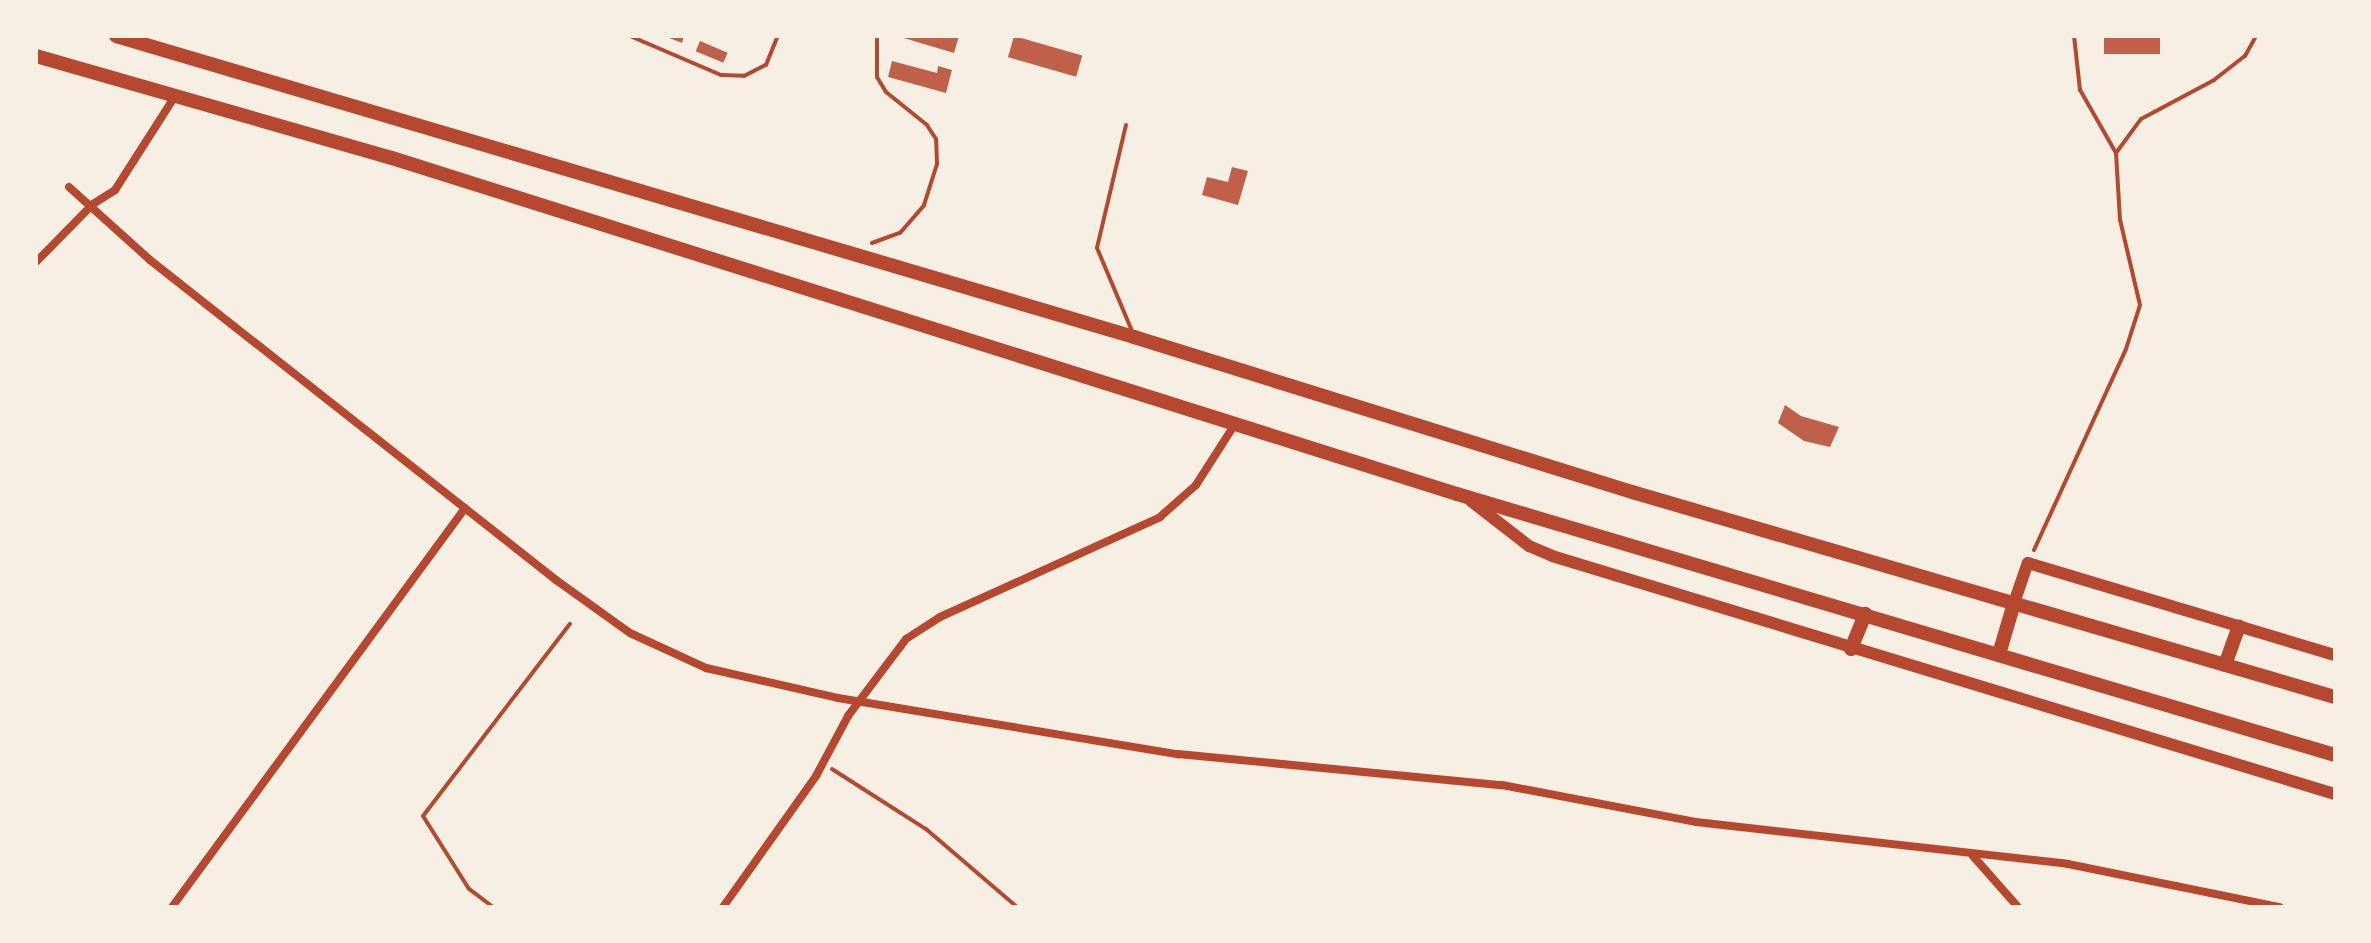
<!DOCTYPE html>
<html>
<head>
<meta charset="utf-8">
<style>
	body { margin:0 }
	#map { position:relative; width:2371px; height:943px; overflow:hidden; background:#f6efe4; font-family:"DejaVu Sans",sans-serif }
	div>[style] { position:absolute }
	.building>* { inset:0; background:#bf614a; transform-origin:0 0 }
	.path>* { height:4px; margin:-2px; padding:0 2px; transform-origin:2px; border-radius:2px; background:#b5482f }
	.service>* { height:4px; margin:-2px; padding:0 2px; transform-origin:2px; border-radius:2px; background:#b5482f }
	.minor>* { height:8px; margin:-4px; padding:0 4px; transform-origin:4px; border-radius:4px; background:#b5482f }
	.secondary>* { height:12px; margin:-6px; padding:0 6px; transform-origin:6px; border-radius:6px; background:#b5482f }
	.trunk>* { height:14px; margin:-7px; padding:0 7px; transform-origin:7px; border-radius:7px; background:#b5482f }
	span { translate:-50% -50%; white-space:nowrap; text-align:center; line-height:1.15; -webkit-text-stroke:7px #f6efe4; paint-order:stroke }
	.frame { position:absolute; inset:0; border:38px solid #f6efe4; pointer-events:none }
</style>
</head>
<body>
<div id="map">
	<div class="building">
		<div style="clip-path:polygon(664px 36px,684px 36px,682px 43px)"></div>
		<div style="clip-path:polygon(897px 36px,959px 36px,954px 53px)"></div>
		<div style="left:1014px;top:36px;width:71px;height:22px;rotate:16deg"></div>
		<div style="left:2104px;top:36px;width:56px;height:18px"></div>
		<div style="left:700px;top:41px;width:30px;height:11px;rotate:23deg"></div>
		<div style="clip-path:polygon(892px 61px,937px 73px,938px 66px,952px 70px,946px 93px,888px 77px)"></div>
		<div style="clip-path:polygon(1232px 167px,1248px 171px,1238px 205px,1202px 195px,1207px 177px,1228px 182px)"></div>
		<div style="clip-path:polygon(1785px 405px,1801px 416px,1839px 427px,1830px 447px,1804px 441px,1778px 423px)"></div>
	</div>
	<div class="path">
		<div style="left:630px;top:36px;width:99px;rotate:23.2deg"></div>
		<div style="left:721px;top:75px;width:23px;rotate:2deg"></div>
		<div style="left:744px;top:76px;width:25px;rotate:-27deg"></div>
		<div style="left:766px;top:65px;width:31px;rotate:-68deg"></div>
		<div style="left:2116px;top:153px;width:42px;rotate:-53.7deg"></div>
		<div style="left:2141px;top:119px;width:83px;rotate:-28.1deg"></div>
		<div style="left:2214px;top:80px;width:39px;rotate:-38deg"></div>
		<div style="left:2245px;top:56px;width:23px;rotate:-61deg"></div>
		<div style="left:872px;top:243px;width:30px;rotate:-20deg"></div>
		<div style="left:900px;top:233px;width:37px;rotate:-49deg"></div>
		<div style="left:924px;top:205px;width:43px;rotate:-72.4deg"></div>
		<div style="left:937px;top:164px;width:25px;rotate:-92deg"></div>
		<div style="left:936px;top:139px;width:17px;rotate:-123deg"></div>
		<div style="left:927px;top:125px;width:53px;rotate:-141.2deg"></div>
		<div style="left:886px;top:92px;width:17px;rotate:-121deg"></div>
		<div style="left:877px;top:77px;width:41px;rotate:-90deg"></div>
		<div style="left:2034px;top:550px;width:221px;rotate:-65.4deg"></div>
		<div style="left:2126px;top:349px;width:46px;rotate:-72.3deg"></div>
		<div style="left:2140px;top:305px;width:87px;rotate:-103.2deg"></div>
		<div style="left:2120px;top:220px;width:67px;rotate:-93.4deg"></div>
		<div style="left:2116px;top:153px;width:73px;rotate:-119.7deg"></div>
		<div style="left:2080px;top:90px;width:54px;rotate:-96.3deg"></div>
		<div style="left:832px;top:769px;width:112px;rotate:32.6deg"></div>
		<div style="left:926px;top:829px;width:120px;rotate:40.6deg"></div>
		<div style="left:493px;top:907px;width:30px;rotate:-143deg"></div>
		<div style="left:469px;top:889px;width:86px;rotate:-122.2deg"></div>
		<div style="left:423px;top:816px;width:242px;rotate:-52.6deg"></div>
	</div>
	<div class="service">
		<div style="left:1126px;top:125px;width:126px;rotate:103.3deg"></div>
		<div style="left:1097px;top:248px;width:90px;rotate:67.1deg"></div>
	</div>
	<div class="minor">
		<div style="left:69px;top:187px;width:109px;rotate:42deg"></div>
		<div style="left:150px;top:260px;width:517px;rotate:38.24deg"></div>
		<div style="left:556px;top:580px;width:91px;rotate:35.6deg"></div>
		<div style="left:630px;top:633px;width:84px;rotate:24.7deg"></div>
		<div style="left:706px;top:668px;width:135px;rotate:12.8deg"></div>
		<div style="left:838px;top:698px;width:345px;rotate:9.4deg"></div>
		<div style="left:1178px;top:754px;width:325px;rotate:5.5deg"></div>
		<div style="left:1502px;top:785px;width:197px;rotate:10.8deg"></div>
		<div style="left:1696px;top:822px;width:374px;rotate:6.4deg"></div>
		<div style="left:2068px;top:864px;width:216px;rotate:11.5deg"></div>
		<div style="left:36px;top:262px;width:81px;rotate:-45.5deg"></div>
		<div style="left:93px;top:204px;width:26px;rotate:-32deg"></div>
		<div style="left:115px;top:190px;width:112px;rotate:-57.4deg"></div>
		<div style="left:1973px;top:856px;width:68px;rotate:48.6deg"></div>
		<div style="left:172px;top:907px;width:495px;rotate:-53.7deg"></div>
		<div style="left:723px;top:907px;width:161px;rotate:-54.6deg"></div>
		<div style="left:816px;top:776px;width:68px;rotate:-61.9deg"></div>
		<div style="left:848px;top:716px;width:96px;rotate:-53deg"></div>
		<div style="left:906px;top:639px;width:40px;rotate:-32.9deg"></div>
		<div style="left:940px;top:617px;width:242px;rotate:-24.4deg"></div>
		<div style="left:1160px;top:517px;width:48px;rotate:-41.6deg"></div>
		<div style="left:1196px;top:485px;width:72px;rotate:-57.4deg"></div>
	</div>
	<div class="secondary">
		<div style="left:1471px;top:501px;width:73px;rotate:37.8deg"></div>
		<div style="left:1529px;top:546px;width:25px;rotate:23deg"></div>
		<div style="left:1552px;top:556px;width:818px;rotate:16.91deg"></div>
		<div style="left:2015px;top:600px;width:39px;rotate:-71deg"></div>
		<div style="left:2028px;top:563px;width:320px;rotate:16.7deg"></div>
	</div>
	<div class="trunk">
		<div style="left:116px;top:36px;width:1062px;rotate:16.47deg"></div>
		<div style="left:1134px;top:337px;width:522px;rotate:17.29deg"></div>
		<div style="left:1632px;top:492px;width:732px;rotate:16.26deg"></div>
		<div style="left:36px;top:56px;width:370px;rotate:16deg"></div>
		<div style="left:392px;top:158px;width:1117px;rotate:17.51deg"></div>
		<div style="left:1457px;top:494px;width:916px;rotate:16.56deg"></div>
		<div style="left:1851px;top:649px;width:38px;rotate:-68deg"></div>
		<div style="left:1999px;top:654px;width:56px;rotate:-73.5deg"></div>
		<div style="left:2225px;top:665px;width:41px;rotate:-70.3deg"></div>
	</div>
	<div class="frame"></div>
</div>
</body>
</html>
